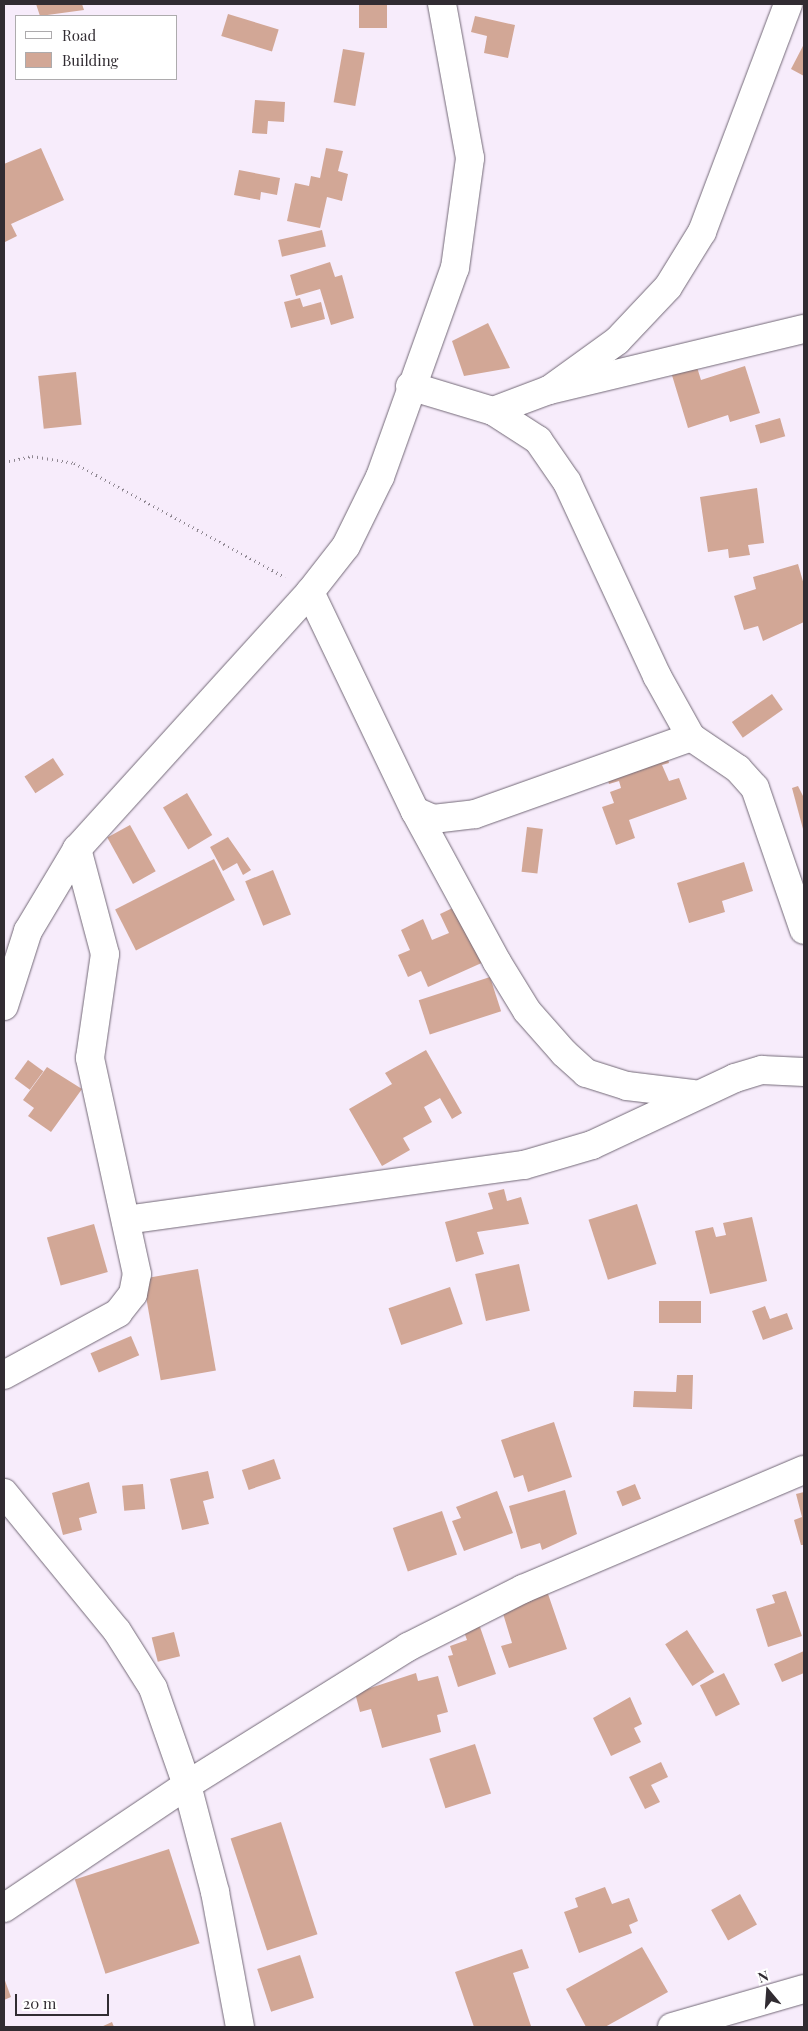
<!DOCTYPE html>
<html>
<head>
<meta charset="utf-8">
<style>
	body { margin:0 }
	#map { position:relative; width:808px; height:2031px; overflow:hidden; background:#f7ecfb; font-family:"Playfair Display",serif }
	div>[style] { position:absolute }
	.building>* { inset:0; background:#d2a796; transform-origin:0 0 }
	.path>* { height:3px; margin-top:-1.5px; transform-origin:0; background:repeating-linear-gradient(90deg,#8f8791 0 1px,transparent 0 5px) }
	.roads { filter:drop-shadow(0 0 1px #736977) drop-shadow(0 0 1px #736977) }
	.minor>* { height:28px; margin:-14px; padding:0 14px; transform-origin:14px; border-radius:14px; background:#fff }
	span { translate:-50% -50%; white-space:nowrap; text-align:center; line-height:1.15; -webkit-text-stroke:4.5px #fff; paint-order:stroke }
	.frame { position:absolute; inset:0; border:5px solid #312c32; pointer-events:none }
	.legend { position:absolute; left:15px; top:15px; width:162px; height:65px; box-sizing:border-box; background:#fff; border:1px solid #adabad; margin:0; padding:6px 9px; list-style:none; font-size:15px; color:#312c32 }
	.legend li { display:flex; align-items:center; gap:10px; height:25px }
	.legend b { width:25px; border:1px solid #adabad }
	.north { position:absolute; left:743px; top:1966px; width:50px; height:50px; -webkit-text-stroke:4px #fff; paint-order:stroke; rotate:342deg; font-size:14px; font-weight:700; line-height:20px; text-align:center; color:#312c32 }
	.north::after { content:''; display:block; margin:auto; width:18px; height:22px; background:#312c32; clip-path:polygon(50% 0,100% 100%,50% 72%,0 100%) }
	.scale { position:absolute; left:15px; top:1994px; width:94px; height:22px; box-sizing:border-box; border:2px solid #312c32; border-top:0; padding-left:6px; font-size:15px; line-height:18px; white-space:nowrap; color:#312c32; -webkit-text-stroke:4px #fff; paint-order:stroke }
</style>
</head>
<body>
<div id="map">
	<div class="building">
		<div style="clip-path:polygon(36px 4px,82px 4px,84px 10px,40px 16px)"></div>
		<div style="left:359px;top:4px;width:28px;height:24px"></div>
		<div style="left:228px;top:14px;width:53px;height:23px;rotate:17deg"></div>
		<div style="clip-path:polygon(475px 16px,515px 25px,508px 58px,484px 53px,487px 36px,471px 32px)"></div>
		<div style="clip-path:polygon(804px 44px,804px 76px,791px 69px)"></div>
		<div style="left:343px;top:49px;width:22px;height:54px;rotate:10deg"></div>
		<div style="clip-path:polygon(255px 100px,285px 102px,284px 122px,268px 121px,267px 134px,252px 133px)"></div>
		<div style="clip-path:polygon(41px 148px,64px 200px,11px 224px,17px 236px,5px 242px,4px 164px)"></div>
		<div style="clip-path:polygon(326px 148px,343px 151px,338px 171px,348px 174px,342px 201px,327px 197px,320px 228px,287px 221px,295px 183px,309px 186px,311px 176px,320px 178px)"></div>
		<div style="clip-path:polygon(239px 170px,280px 178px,277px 195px,261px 192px,260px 200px,234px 195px)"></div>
		<div style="left:322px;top:230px;width:17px;height:45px;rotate:77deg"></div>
		<div style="clip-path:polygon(330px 262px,335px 277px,342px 275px,354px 318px,331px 325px,320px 289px,296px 296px,290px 275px)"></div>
		<div style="clip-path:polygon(300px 298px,303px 307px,321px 302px,325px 319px,291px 328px,284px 302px)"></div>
		<div style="clip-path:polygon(488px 323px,510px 368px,464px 376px,452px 341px)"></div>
		<div style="clip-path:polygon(696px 364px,701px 380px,745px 366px,760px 413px,730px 422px,728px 415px,688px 428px,671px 372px)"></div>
		<div style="left:76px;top:372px;width:53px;height:38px;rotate:84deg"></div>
		<div style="left:780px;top:418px;width:19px;height:26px;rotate:74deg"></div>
		<div style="clip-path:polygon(757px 488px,764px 543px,748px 545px,750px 555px,729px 558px,728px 549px,708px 552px,700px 497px)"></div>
		<div style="clip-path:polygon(798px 564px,804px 585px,804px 622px,763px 641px,758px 626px,744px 630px,734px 596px,756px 589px,753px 577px)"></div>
		<div style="left:772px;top:694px;width:19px;height:49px;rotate:55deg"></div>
		<div style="clip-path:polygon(666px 752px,669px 763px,662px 765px,669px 781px,679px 778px,687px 799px,629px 820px,635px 838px,616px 845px,602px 807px,614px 803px,610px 792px,621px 788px,619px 781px,609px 784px,606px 774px)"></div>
		<div style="left:53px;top:758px;width:20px;height:34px;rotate:57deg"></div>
		<div style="clip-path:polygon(798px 786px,804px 798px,803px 829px,792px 788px)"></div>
		<div style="left:187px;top:793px;width:49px;height:28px;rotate:59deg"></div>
		<div style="left:130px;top:825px;width:53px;height:26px;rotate:61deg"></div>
		<div style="left:527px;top:827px;width:16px;height:45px;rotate:7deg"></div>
		<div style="clip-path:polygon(228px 837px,251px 870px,243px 875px,237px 863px,223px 871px,210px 847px)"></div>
		<div style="left:214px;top:859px;width:46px;height:111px;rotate:63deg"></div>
		<div style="clip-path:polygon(744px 862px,753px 891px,722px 901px,725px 912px,689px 923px,677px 883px)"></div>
		<div style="left:273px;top:870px;width:48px;height:30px;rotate:68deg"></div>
		<div style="clip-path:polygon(461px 904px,486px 961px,428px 987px,421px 971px,408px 977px,398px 955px,410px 950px,401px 930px,423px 919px,432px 940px,449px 933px,440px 914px)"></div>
		<div style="left:490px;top:977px;width:36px;height:75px;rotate:72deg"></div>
		<div style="clip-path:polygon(426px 1050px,462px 1113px,452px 1119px,440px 1098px,424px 1107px,432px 1122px,403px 1138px,410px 1150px,382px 1166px,349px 1109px,392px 1084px,385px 1073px)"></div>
		<div style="left:28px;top:1060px;width:19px;height:23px;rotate:36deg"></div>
		<div style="clip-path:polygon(47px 1067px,82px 1089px,51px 1132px,28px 1116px,34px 1108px,23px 1100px)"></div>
		<div style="clip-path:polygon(504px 1189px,507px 1201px,521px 1197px,529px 1224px,477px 1232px,484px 1254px,456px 1262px,445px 1222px,493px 1209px,488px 1193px)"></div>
		<div style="left:637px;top:1204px;width:63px;height:51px;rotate:72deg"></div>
		<div style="clip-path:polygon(752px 1217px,767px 1281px,710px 1294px,695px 1231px,713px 1227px,716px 1237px,726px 1235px,723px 1223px)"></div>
		<div style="left:94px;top:1224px;width:50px;height:49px;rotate:74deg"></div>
		<div style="left:519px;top:1264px;width:48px;height:45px;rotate:77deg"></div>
		<div style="left:198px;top:1269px;width:103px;height:56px;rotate:80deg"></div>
		<div style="left:450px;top:1287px;width:39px;height:65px;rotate:71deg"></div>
		<div style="left:701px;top:1301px;width:22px;height:42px;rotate:90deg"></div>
		<div style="clip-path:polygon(765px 1306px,770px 1319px,787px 1313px,793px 1329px,763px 1340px,752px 1311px)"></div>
		<div style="left:131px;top:1336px;width:21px;height:44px;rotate:67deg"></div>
		<div style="clip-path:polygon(677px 1375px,693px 1375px,692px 1409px,633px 1407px,634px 1391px,676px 1392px)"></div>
		<div style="clip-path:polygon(554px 1422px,572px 1477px,528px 1492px,523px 1475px,514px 1478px,501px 1440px)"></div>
		<div style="left:274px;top:1459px;width:21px;height:34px;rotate:71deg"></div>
		<div style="clip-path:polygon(208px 1471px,214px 1498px,203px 1501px,209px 1524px,182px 1530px,170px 1479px)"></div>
		<div style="clip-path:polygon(89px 1482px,97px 1513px,79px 1518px,82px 1530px,63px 1535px,52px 1493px)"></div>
		<div style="left:143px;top:1484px;width:25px;height:21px;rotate:85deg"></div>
		<div style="left:635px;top:1484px;width:16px;height:20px;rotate:68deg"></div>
		<div style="clip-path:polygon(565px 1490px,577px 1534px,542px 1550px,540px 1543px,521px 1549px,509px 1506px)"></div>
		<div style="clip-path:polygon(497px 1491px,513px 1533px,464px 1551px,452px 1521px,461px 1518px,456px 1507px)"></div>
		<div style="clip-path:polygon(804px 1492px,804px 1545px,801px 1545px,794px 1520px,802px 1517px,796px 1494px)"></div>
		<div style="left:442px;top:1511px;width:46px;height:52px;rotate:71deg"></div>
		<div style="clip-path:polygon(547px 1591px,567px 1649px,509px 1668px,501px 1646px,512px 1643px,501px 1607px)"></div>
		<div style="clip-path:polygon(786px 1591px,802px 1636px,768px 1647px,756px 1609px,775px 1603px,772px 1595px)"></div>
		<div style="clip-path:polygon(478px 1621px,496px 1674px,458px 1687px,448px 1656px,453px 1655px,450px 1646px,467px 1640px,462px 1626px)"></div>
		<div style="left:687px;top:1630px;width:50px;height:26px;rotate:57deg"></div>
		<div style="left:174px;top:1632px;width:25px;height:23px;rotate:76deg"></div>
		<div style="clip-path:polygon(804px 1651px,804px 1673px,782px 1682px,774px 1664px)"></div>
		<div style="clip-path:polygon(416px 1673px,418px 1681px,438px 1676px,448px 1712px,437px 1715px,441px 1732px,382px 1748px,371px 1709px,360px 1712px,355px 1693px)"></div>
		<div style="left:724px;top:1673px;width:35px;height:27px;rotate:63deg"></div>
		<div style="clip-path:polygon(630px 1697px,642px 1724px,634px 1728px,641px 1742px,611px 1756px,593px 1718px)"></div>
		<div style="left:475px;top:1744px;width:52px;height:48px;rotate:72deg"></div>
		<div style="clip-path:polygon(661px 1762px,668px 1777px,651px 1785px,660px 1802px,645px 1809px,629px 1777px)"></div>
		<div style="left:281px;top:1822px;width:118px;height:53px;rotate:72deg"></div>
		<div style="left:169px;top:1849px;width:99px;height:99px;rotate:72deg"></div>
		<div style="clip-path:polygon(605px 1887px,612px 1904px,629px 1898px,638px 1921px,629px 1925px,632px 1933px,579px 1953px,564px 1912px,578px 1907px,575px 1898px)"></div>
		<div style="left:740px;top:1894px;width:35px;height:33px;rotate:61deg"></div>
		<div style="clip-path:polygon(642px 1947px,668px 1992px,605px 2027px,586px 2027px,566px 1989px)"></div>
		<div style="clip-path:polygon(522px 1949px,529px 1968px,513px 1973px,531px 2026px,474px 2027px,455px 1972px)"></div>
		<div style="left:300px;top:1955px;width:45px;height:45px;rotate:72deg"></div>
		<div style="clip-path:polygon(4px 1978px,11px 1997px,4px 2000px)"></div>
		<div style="clip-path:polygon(112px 2022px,114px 2027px,101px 2027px)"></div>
	</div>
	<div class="path">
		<div style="left:4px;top:462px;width:29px;rotate:-12deg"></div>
		<div style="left:32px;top:456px;width:43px;rotate:9.5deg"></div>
		<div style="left:74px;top:463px;width:240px;rotate:28.4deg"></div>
	</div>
	<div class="roads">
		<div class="minor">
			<div style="left:410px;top:386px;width:87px;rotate:16.8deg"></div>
			<div style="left:493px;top:411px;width:54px;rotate:32.8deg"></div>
			<div style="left:538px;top:440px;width:51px;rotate:55.4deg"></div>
			<div style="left:567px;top:482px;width:214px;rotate:65.1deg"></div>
			<div style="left:657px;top:676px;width:70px;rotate:60.9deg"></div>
			<div style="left:691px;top:737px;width:57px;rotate:34.2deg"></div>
			<div style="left:738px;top:769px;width:25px;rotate:48deg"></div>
			<div style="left:755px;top:788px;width:150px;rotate:71deg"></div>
			<div style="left:549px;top:390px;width:84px;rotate:-35.8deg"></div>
			<div style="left:617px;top:341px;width:74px;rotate:-46.6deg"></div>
			<div style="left:668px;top:287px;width:65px;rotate:-58.3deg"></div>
			<div style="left:702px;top:232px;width:244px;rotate:-69.3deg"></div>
			<div style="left:493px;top:411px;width:60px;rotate:-20.6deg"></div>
			<div style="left:549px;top:390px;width:262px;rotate:-13.5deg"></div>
			<div style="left:310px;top:592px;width:243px;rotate:64.4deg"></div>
			<div style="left:415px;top:811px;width:20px;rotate:24deg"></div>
			<div style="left:433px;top:819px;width:42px;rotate:-6.8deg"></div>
			<div style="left:475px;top:814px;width:229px;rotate:-19.6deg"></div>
			<div style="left:415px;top:811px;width:172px;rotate:61.5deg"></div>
			<div style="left:497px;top:962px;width:57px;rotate:58.5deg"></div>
			<div style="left:527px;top:1011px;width:56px;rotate:48.6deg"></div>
			<div style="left:564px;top:1053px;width:30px;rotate:42deg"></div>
			<div style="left:586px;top:1073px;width:43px;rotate:17.6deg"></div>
			<div style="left:627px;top:1086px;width:66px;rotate:6.9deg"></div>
			<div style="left:4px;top:1006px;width:79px;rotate:-72.3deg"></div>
			<div style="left:28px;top:931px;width:96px;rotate:-59.1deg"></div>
			<div style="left:77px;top:849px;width:347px;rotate:-47.8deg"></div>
			<div style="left:310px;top:592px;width:58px;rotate:-52deg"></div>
			<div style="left:346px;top:546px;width:77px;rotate:-63.8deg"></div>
			<div style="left:380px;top:477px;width:222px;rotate:-70.3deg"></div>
			<div style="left:455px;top:268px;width:111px;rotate:-82.2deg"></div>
			<div style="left:470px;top:158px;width:157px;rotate:-100.3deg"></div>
			<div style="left:126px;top:1220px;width:402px;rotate:-7.9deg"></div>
			<div style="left:524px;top:1165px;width:71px;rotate:-16.4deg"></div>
			<div style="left:592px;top:1145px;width:158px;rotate:-25.1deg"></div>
			<div style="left:735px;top:1078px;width:28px;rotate:-17deg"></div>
			<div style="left:762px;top:1070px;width:42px;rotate:2.7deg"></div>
			<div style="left:4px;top:1375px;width:130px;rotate:-28.5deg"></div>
			<div style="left:118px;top:1313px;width:24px;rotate:-52deg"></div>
			<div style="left:133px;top:1294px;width:20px;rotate:-79deg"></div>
			<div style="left:137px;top:1274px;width:221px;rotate:-102.3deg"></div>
			<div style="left:90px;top:1058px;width:105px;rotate:-81.8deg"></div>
			<div style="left:105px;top:954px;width:109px;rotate:-104.9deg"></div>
			<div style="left:4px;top:1493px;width:178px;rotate:50.7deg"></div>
			<div style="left:117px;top:1631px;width:67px;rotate:57.7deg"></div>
			<div style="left:153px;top:1688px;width:103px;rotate:70.7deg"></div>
			<div style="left:187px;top:1785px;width:111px;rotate:75.3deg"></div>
			<div style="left:215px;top:1892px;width:137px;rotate:79.5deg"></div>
			<div style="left:4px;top:1908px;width:220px;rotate:-33.9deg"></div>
			<div style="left:187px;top:1785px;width:261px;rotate:-32deg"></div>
			<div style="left:408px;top:1647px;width:129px;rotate:-26.8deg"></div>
			<div style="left:523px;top:1589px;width:305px;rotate:-23deg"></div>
			<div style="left:672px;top:2027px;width:137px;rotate:-16.1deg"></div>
		</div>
	</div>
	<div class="frame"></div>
	<ul class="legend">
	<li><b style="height:6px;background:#fff"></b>Road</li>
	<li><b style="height:14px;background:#d2a796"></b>Building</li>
	</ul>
	<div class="north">N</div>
	<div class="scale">20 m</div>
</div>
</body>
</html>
